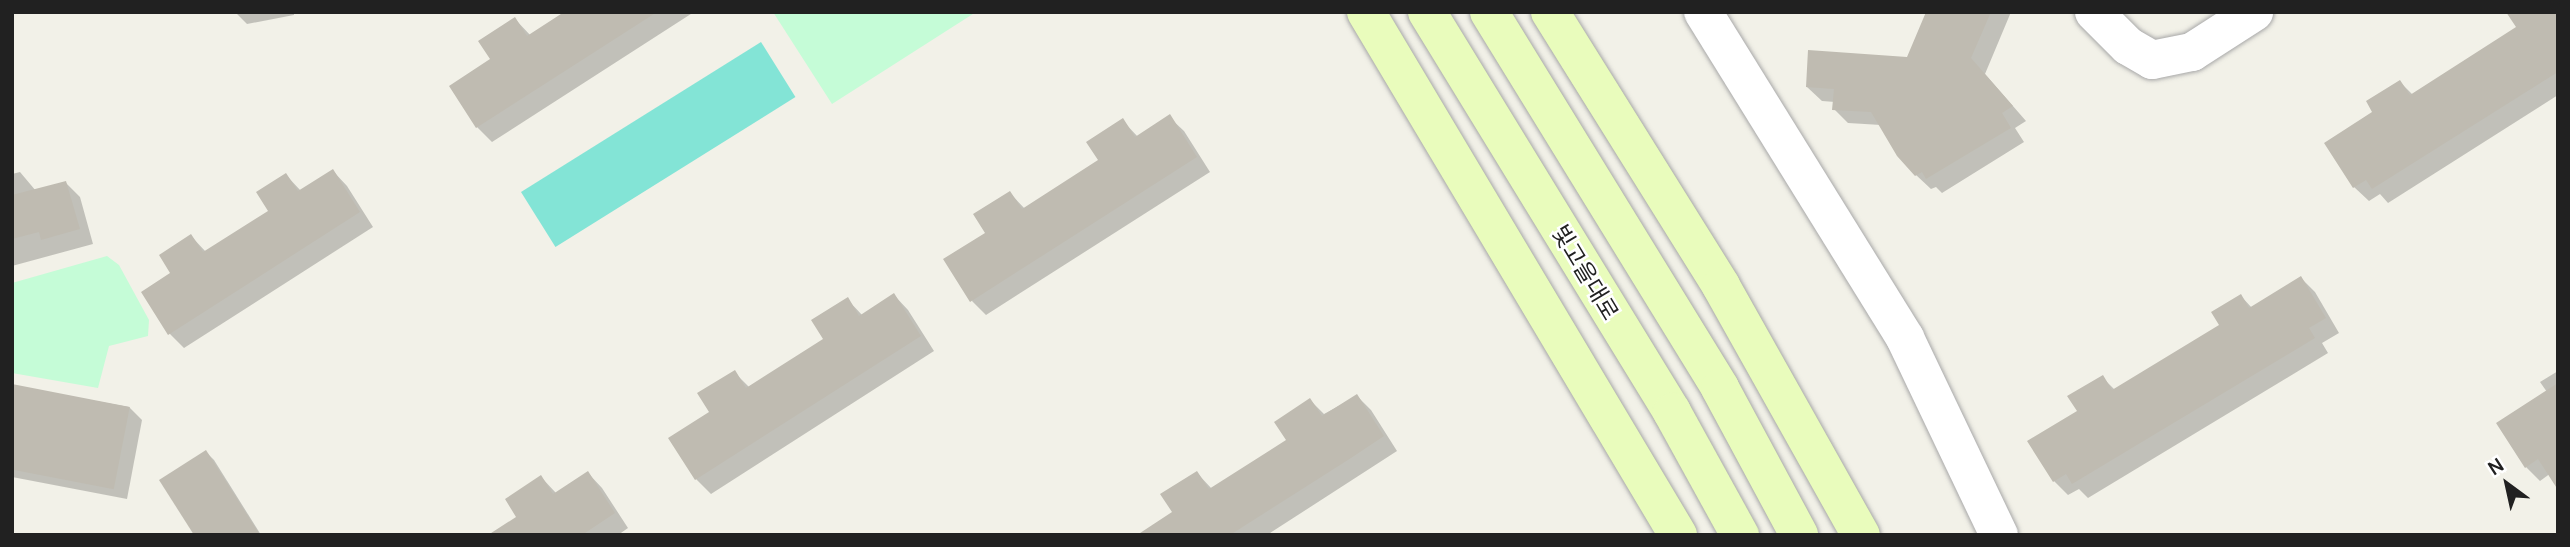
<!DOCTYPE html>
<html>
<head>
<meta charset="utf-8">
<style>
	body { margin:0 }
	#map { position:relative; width:2570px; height:547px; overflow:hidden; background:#f2f1e8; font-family:Manrope,"Noto Sans KR",sans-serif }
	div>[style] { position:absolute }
	.park>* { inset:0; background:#c5fcd7 }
	.pitch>* { inset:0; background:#83e4d6; transform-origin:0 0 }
	.shadow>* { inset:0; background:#0003 }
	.building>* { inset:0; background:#bfbbb1; transform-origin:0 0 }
	.roads { filter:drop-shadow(0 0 2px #a8a8a8) drop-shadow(0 0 2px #a8a8a8) }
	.minor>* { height:38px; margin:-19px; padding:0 19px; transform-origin:19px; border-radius:19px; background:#fff }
	.secondary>* { height:38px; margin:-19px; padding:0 19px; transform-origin:19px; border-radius:19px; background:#e9fcbc }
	span { translate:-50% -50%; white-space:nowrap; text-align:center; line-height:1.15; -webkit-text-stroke:5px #fff; paint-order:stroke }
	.street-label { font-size:23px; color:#212121 }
	.frame { position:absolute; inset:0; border:14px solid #212121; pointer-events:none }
	.north { position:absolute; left:2472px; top:449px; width:70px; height:70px; -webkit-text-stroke:5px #fff; paint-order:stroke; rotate:327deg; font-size:19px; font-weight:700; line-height:28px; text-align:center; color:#212121 }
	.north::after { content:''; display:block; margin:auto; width:24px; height:32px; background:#212121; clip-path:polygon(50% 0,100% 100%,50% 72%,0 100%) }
</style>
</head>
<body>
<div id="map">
	<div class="park">
		<div style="clip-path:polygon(773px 12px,976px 12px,832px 104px)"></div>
		<div style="clip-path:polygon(107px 256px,119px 265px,149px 320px,148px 336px,109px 346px,98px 388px,12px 373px,12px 283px)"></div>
	</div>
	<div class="pitch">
		<div style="left:761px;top:42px;width:65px;height:283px;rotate:58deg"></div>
	</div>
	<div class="shadow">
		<div style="clip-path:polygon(235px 12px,294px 12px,294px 15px,247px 24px)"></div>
		<div style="clip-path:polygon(567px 12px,694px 12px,492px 142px,477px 127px,451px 86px,493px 60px,515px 19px,531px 36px)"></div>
		<div style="clip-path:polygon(1928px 12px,2011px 12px,1985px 74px,2026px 121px,2015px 128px,2024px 142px,1942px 193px,1936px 187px,1931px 189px,1916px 175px,1881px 125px,1848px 123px,1834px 109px,1835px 102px,1822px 101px,1807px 87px,1909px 59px)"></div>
		<div style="clip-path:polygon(2558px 12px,2558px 95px,2388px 203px,2380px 194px,2369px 201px,2354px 187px,2374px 112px,2400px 82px,2413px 95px,2518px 28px)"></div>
		<div style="clip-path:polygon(1169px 117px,1184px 131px,1210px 172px,986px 315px,972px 301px,987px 234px,1010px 193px,1025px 209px,1101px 161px,1123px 121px,1138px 137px)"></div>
		<div style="clip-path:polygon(333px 171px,347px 186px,373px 227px,184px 348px,170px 334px,173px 274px,191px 236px,206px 252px,270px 211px,286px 175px,301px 191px)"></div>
		<div style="clip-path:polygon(20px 172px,36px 191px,66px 183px,80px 197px,93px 244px,12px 266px,12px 174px)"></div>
		<div style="clip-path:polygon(2301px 278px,2315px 292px,2339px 333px,2322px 343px,2328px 353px,2088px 498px,2079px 489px,2068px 495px,2054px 481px,2102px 377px,2115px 390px,2222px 326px,2241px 296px,2252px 308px)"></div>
		<div style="clip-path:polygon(894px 295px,908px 310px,934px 351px,711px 494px,696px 479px,670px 438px,712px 412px,734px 372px,750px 388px,825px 339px,847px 299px,863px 316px)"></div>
		<div style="clip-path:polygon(2558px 371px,2558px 480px,2551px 473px,2540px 481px,2526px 467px,2547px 392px,2540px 382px)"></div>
		<div style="clip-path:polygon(12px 386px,129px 407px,142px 420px,127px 499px,12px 477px)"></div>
		<div style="clip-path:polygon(1357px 396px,1371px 410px,1397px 451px,1267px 535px,1140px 535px,1175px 513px,1197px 473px,1212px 489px,1288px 440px,1310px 400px,1324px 414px)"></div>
		<div style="clip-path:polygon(206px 452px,214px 460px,261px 535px,196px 535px)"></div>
		<div style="clip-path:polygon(588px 473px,602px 488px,628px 528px,618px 535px,491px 535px,519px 517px,541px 477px,556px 493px)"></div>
	</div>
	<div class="building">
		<div style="clip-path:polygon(564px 12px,657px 12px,476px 128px,449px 86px,490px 59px,478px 41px,515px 17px,527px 36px)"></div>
		<div style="clip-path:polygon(1926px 12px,1991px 12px,1971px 58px,2013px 106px,2002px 113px,2011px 128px,1926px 179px,1922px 172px,1915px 176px,1897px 156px,1871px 112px,1832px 110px,1834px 89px,1806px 87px,1808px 50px,1907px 57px)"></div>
		<div style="clip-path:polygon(2506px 12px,2558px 12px,2558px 72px,2372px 189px,2366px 180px,2353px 188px,2324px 143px,2372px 112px,2366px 101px,2400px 80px,2410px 95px,2516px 27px)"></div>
		<div style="clip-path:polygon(1170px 114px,1197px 157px,970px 302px,943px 259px,985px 233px,973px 214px,1010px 191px,1022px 209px,1098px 160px,1086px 142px,1123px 118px,1135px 137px)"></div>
		<div style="clip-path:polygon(333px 169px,360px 212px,168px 335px,141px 292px,170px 273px,159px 255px,191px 234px,203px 252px,268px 211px,256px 192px,286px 173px,298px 191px)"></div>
		<div style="clip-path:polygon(66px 181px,80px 229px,41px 240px,39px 232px,12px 239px,12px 195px)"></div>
		<div style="clip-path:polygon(2301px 276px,2326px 318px,2309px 328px,2315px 338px,2072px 484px,2066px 474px,2053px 482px,2027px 441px,2077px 411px,2067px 396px,2103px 375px,2112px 390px,2219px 325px,2211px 312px,2241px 294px,2249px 308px)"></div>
		<div style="clip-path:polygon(894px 293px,921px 336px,695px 480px,668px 438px,709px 412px,697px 393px,735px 370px,746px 388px,823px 339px,811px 320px,848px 297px,859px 316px)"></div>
		<div style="clip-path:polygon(2558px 383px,2558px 490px,2538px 459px,2525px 468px,2496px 423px)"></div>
		<div style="left:12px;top:384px;width:120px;height:84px;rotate:11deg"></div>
		<div style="clip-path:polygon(1357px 394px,1384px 436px,1351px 458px,1230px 535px,1137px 535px,1172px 512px,1160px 494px,1197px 471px,1209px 489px,1286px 440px,1274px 422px,1310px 398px,1322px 416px)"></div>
		<div style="clip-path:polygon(206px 450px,260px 535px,194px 535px,159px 480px)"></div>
		<div style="clip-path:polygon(588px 471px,615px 513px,582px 535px,488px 535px,516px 517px,505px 499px,541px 475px,553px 494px)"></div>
	</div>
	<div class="roads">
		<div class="minor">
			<div style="left:1703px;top:12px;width:384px;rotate:58.2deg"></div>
			<div style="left:1905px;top:338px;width:218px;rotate:64.5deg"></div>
			<div style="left:2094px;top:12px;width:48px;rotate:45deg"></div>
			<div style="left:2128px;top:46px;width:28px;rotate:30deg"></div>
			<div style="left:2152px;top:60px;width:41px;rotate:-11.3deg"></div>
			<div style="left:2192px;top:52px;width:74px;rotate:-32.8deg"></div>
		</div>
		<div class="secondary">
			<div style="left:1366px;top:12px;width:609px;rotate:59.18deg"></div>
			<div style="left:1427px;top:12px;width:469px;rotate:58.5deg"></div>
			<div style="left:1672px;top:412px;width:141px;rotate:61.1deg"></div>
			<div style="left:1489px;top:12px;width:441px;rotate:58.4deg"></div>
			<div style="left:1720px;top:388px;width:167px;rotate:61.7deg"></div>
			<div style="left:1550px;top:12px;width:323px;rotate:58deg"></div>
			<div style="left:1721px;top:286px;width:286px;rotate:60.7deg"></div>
		</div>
	</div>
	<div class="street-label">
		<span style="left:1586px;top:272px;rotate:59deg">빛고을대로</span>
	</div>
	<div class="frame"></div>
	<div class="north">N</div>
</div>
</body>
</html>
